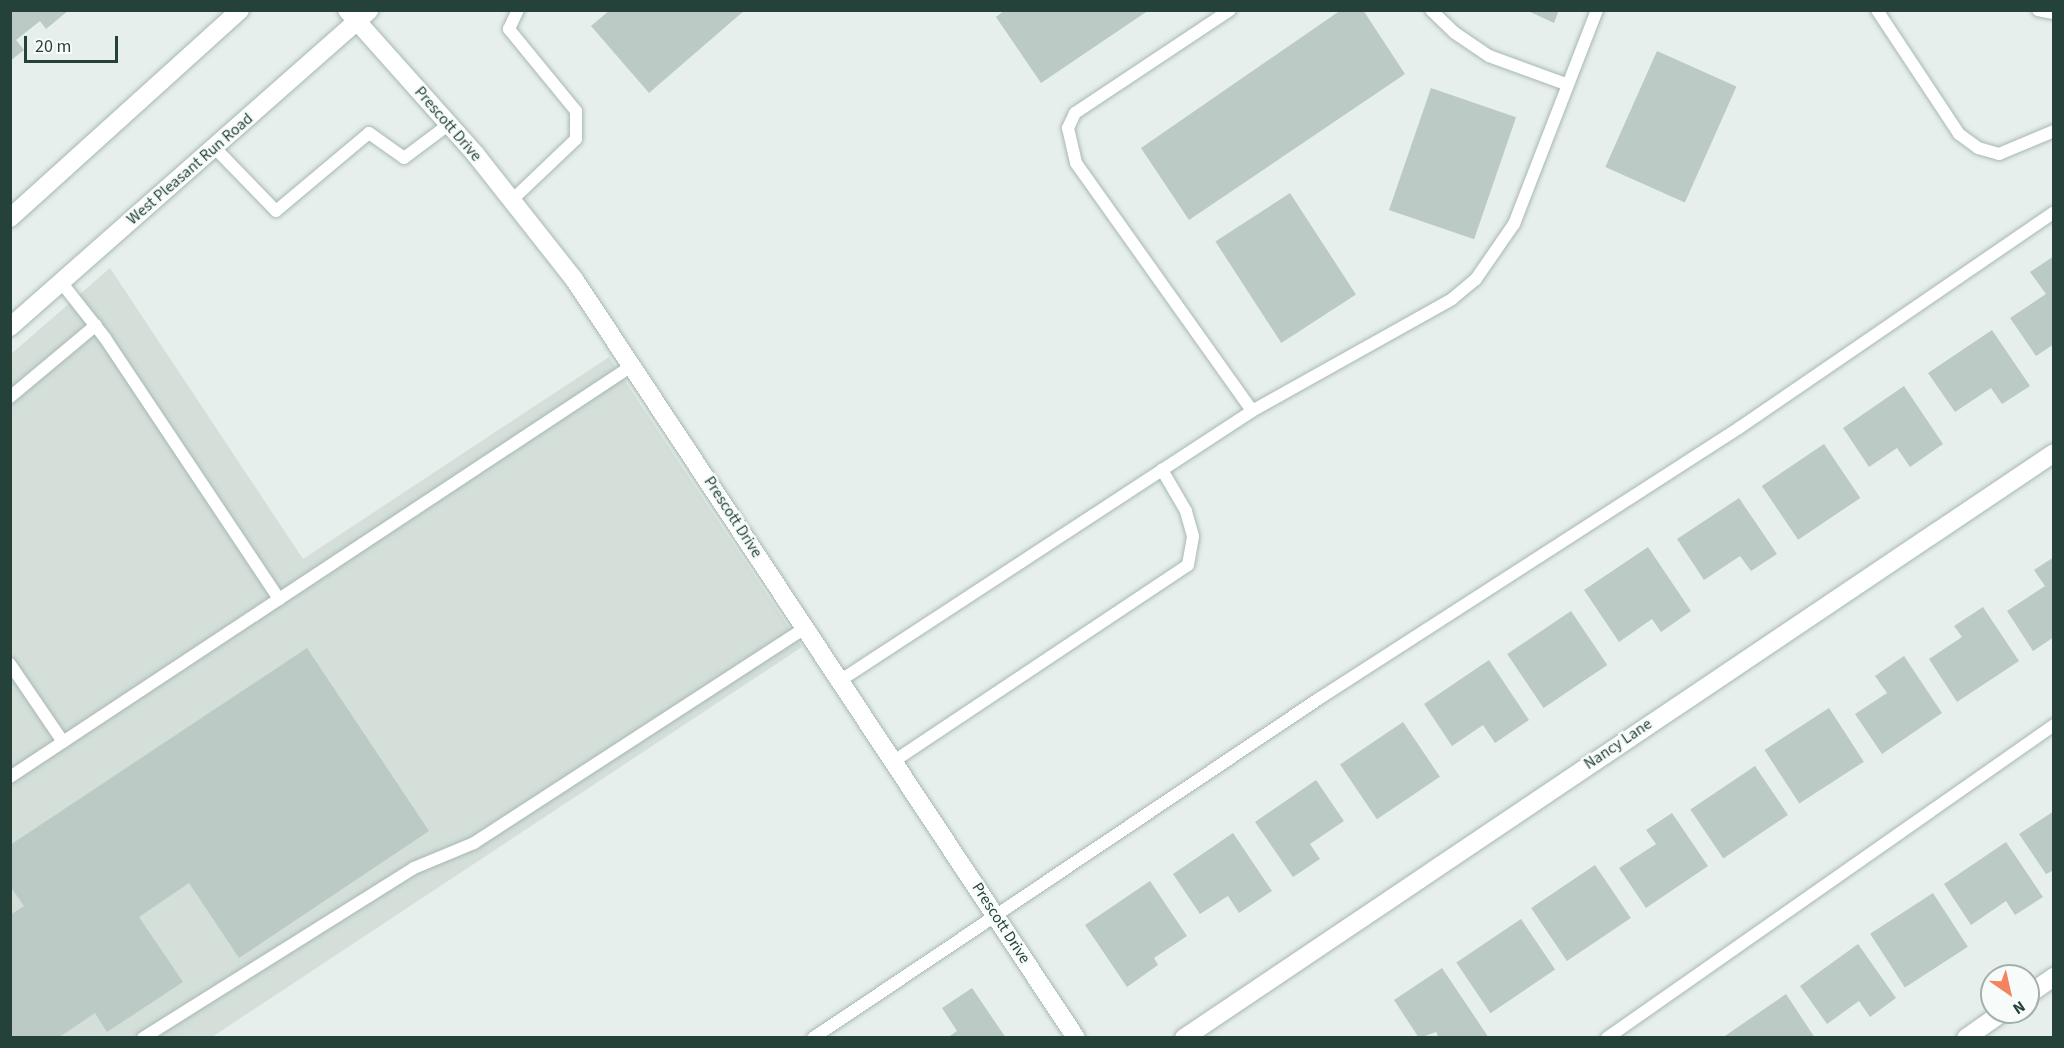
<!DOCTYPE html>
<html>
<head>
<meta charset="utf-8">
<style>
	body { margin:0 }
	#map { position:relative; width:2064px; height:1048px; overflow:hidden; background:#e6efeb; font-family:"Source Sans 3",sans-serif }
	div>[style] { position:absolute }
	.built>* { inset:0; background:#d4dfda }
	.building>* { inset:0; background:#bbcac4; transform-origin:0 0 }
	.roads { filter:drop-shadow(0 0 2px #a8b8b2) drop-shadow(0 0 2px #a8b8b2) }
	.lane>* { height:12px; margin:-6px; padding:0 6px; transform-origin:6px; border-radius:6px; background:#fff }
	.street>* { height:18px; margin:-9px; padding:0 9px; transform-origin:9px; border-radius:9px; background:#fff }
	.secondary>* { height:18px; margin:-9px; padding:0 9px; transform-origin:9px; border-radius:9px; background:#fff }
	span { translate:-50% -50%; white-space:nowrap; text-align:center; line-height:1.15; -webkit-text-stroke:5px #f7fbf9; paint-order:stroke }
	.street-label { font-size:16px; color:#24423a }
	.frame { position:absolute; inset:0; border:12px solid #24423a; pointer-events:none }
	.north { position:absolute; left:1980px; top:964px; width:60px; height:60px; box-sizing:border-box; background:#f7fbf9; border:2px solid #a3b1ad; border-radius:50%; rotate:146deg; font-size:16px; font-weight:700; line-height:24px; text-align:center; color:#24423a }
	.north::after { content:''; display:block; margin:auto; width:21px; height:27px; background:#f4845f; clip-path:polygon(50% 0,100% 100%,50% 72%,0 100%) }
	.scale { position:absolute; left:24px; top:36px; width:94px; height:27px; box-sizing:border-box; border:3px solid #24423a; border-top:0; padding-left:8px; font-size:18px; line-height:21px; white-space:nowrap; color:#24423a; -webkit-text-stroke:4px #f7fbf9; paint-order:stroke }
</style>
</head>
<body>
<div id="map">
	<div class="built">
		<div style="clip-path:polygon(110px 268px,303px 559px,609px 357px,802px 647px,212px 1037px,11px 1037px,10px 355px)"></div>
	</div>
	<div class="building">
		<div style="clip-path:polygon(10px 10px,69px 10px,46px 29px,40px 21px,16px 40px,24px 50px,10px 61px)"></div>
		<div style="clip-path:polygon(610px 10px,745px 10px,649px 93px,591px 26px)"></div>
		<div style="clip-path:polygon(1005px 10px,1149px 10px,1041px 83px,996px 17px)"></div>
		<div style="clip-path:polygon(1341px 10px,1363px 10px,1405px 74px,1189px 220px,1141px 148px)"></div>
		<div style="clip-path:polygon(1526px 10px,1559px 10px,1554px 23px)"></div>
		<div style="left:1657px;top:51px;width:87px;height:127px;rotate:24deg"></div>
		<div style="left:1431px;top:88px;width:90px;height:129px;rotate:19deg"></div>
		<div style="left:1290px;top:193px;width:121px;height:89px;rotate:57deg"></div>
		<div style="clip-path:polygon(2054px 256px,2054px 344px,2036px 356px,2010px 318px,2046px 294px,2030px 272px)"></div>
		<div style="clip-path:polygon(1992px 330px,2030px 386px,2002px 404px,1991px 388px,1955px 412px,1928px 373px)"></div>
		<div style="clip-path:polygon(1904px 386px,1943px 444px,1910px 467px,1897px 448px,1869px 467px,1843px 428px)"></div>
		<div style="left:1824px;top:444px;width:65px;height:75px;rotate:56deg"></div>
		<div style="clip-path:polygon(1739px 498px,1777px 554px,1751px 571px,1740px 556px,1704px 580px,1677px 539px)"></div>
		<div style="clip-path:polygon(1648px 547px,1691px 611px,1661px 632px,1652px 619px,1619px 642px,1584px 590px)"></div>
		<div style="clip-path:polygon(2054px 557px,2054px 637px,2033px 651px,2007px 611px,2045px 586px,2034px 570px)"></div>
		<div style="clip-path:polygon(1983px 607px,2019px 661px,1957px 702px,1929px 659px,1962px 637px,1954px 626px)"></div>
		<div style="left:1571px;top:611px;width:65px;height:77px;rotate:56deg"></div>
		<div style="clip-path:polygon(307px 648px,429px 831px,239px 958px,189px 883px,139px 917px,183px 982px,107px 1032px,95px 1013px,58px 1038px,10px 1038px,10px 915px,24px 906px,10px 886px,10px 845px)"></div>
		<div style="clip-path:polygon(1904px 656px,1942px 713px,1882px 754px,1855px 714px,1887px 693px,1875px 676px)"></div>
		<div style="clip-path:polygon(1489px 660px,1529px 720px,1495px 743px,1483px 725px,1452px 746px,1424px 704px)"></div>
		<div style="left:1829px;top:708px;width:64px;height:77px;rotate:57deg"></div>
		<div style="left:1403px;top:722px;width:66px;height:76px;rotate:56deg"></div>
		<div style="left:1755px;top:766px;width:59px;height:78px;rotate:56deg"></div>
		<div style="clip-path:polygon(1316px 780px,1344px 821px,1310px 844px,1320px 859px,1293px 877px,1255px 822px)"></div>
		<div style="clip-path:polygon(2054px 811px,2054px 870px,2046px 874px,2019px 834px)"></div>
		<div style="clip-path:polygon(1672px 813px,1708px 866px,1646px 908px,1619px 868px,1656px 844px,1646px 830px)"></div>
		<div style="clip-path:polygon(1233px 833px,1272px 891px,1239px 913px,1228px 896px,1200px 914px,1173px 874px)"></div>
		<div style="clip-path:polygon(2006px 842px,2043px 897px,2015px 915px,2006px 901px,1971px 925px,1944px 884px)"></div>
		<div style="left:1595px;top:865px;width:64px;height:77px;rotate:56deg"></div>
		<div style="clip-path:polygon(1150px 881px,1187px 936px,1154px 958px,1158px 965px,1127px 987px,1085px 925px)"></div>
		<div style="left:1933px;top:893px;width:64px;height:75px;rotate:57deg"></div>
		<div style="left:1521px;top:919px;width:61px;height:78px;rotate:56deg"></div>
		<div style="clip-path:polygon(1858px 944px,1896px 998px,1870px 1017px,1859px 1001px,1827px 1024px,1800px 986px)"></div>
		<div style="clip-path:polygon(1442px 968px,1489px 1038px,1439px 1038px,1436px 1032px,1419px 1038px,1394px 1000px)"></div>
		<div style="clip-path:polygon(972px 988px,1006px 1038px,947px 1038px,957px 1031px,942px 1008px)"></div>
		<div style="clip-path:polygon(1786px 994px,1815px 1038px,1722px 1038px)"></div>
	</div>
	<div class="roads">
		<div class="lane">
			<div style="left:1230px;top:10px;width:186px;rotate:146.4deg"></div>
			<div style="left:1075px;top:113px;width:17px;rotate:115deg"></div>
			<div style="left:1068px;top:128px;width:36px;rotate:77deg"></div>
			<div style="left:1076px;top:163px;width:304px;rotate:54.6deg"></div>
			<div style="left:1431px;top:10px;width:33px;rotate:44deg"></div>
			<div style="left:1455px;top:33px;width:41px;rotate:34.1deg"></div>
			<div style="left:1489px;top:56px;width:82px;rotate:20deg"></div>
			<div style="left:1877px;top:10px;width:149px;rotate:56.5deg"></div>
			<div style="left:1959px;top:134px;width:24px;rotate:36deg"></div>
			<div style="left:1978px;top:148px;width:22px;rotate:16deg"></div>
			<div style="left:1999px;top:154px;width:60px;rotate:-22.7deg"></div>
			<div style="left:2038px;top:10px;width:16px;rotate:11deg"></div>
			<div style="left:214px;top:147px;width:89px;rotate:45.9deg"></div>
			<div style="left:276px;top:211px;width:121px;rotate:-40deg"></div>
			<div style="left:369px;top:133px;width:43px;rotate:35.5deg"></div>
			<div style="left:404px;top:158px;width:55px;rotate:-36.9deg"></div>
			<div style="left:511px;top:201px;width:90px;rotate:-43.6deg"></div>
			<div style="left:576px;top:139px;width:28px;rotate:-90deg"></div>
			<div style="left:576px;top:111px;width:106px;rotate:-129.3deg"></div>
			<div style="left:509px;top:29px;width:21px;rotate:-65deg"></div>
			<div style="left:61px;top:282px;width:71px;rotate:51.8deg"></div>
			<div style="left:105px;top:338px;width:314px;rotate:56.3deg"></div>
			<div style="left:10px;top:397px;width:112px;rotate:-39.9deg"></div>
			<div style="left:10px;top:664px;width:94px;rotate:55.8deg"></div>
			<div style="left:841px;top:680px;width:491px;rotate:-33.2deg"></div>
			<div style="left:1252px;top:411px;width:229px;rotate:-29.2deg"></div>
			<div style="left:1452px;top:299px;width:31px;rotate:-40deg"></div>
			<div style="left:1476px;top:279px;width:67px;rotate:-55.4deg"></div>
			<div style="left:1514px;top:224px;width:230px;rotate:-68.8deg"></div>
			<div style="left:894px;top:761px;width:353px;rotate:-33.7deg"></div>
			<div style="left:1188px;top:565px;width:29px;rotate:-80deg"></div>
			<div style="left:1193px;top:536px;width:26px;rotate:-106deg"></div>
			<div style="left:1186px;top:511px;width:48px;rotate:-120.3deg"></div>
			<div style="left:10px;top:777px;width:747px;rotate:-33.48deg"></div>
			<div style="left:143px;top:1038px;width:320px;rotate:-32.1deg"></div>
			<div style="left:414px;top:868px;width:65px;rotate:-22.6deg"></div>
			<div style="left:474px;top:843px;width:396px;rotate:-33deg"></div>
			<div style="left:813px;top:1038px;width:610px;rotate:-33.85deg"></div>
			<div style="left:1320px;top:698px;width:498px;rotate:-32.8deg"></div>
			<div style="left:1739px;top:428px;width:382px;rotate:-34.4deg"></div>
			<div style="left:1607px;top:1038px;width:546px;rotate:-35deg"></div>
		</div>
		<div class="street">
			<div style="left:2028px;top:995px;width:32px;rotate:-35deg"></div>
			<div style="left:1184px;top:1038px;width:1048px;rotate:-33.92deg"></div>
			<div style="left:1966px;top:1038px;width:45px;rotate:-35.1deg"></div>
		</div>
		<div class="secondary">
			<div style="left:347px;top:10px;width:194px;rotate:48.3deg"></div>
			<div style="left:476px;top:155px;width:158px;rotate:51.7deg"></div>
			<div style="left:574px;top:279px;width:910px;rotate:56.52deg"></div>
			<div style="left:10px;top:218px;width:310px;rotate:-42.1deg"></div>
			<div style="left:10px;top:327px;width:479px;rotate:-41.4deg"></div>
		</div>
	</div>
	<div class="street-label">
		<span style="left:448px;top:124px;rotate:49deg">Prescott Drive</span>
		<span style="left:190px;top:169px;rotate:-41deg">West Pleasant Run Road</span>
		<span style="left:733px;top:517px;rotate:57deg">Prescott Drive</span>
		<span style="left:1618px;top:744px;rotate:-34deg">Nancy Lane</span>
		<span style="left:1001px;top:923px;rotate:57deg">Prescott Drive</span>
	</div>
	<div class="frame"></div>
	<div class="north">N</div>
	<div class="scale">20 m</div>
</div>
</body>
</html>
